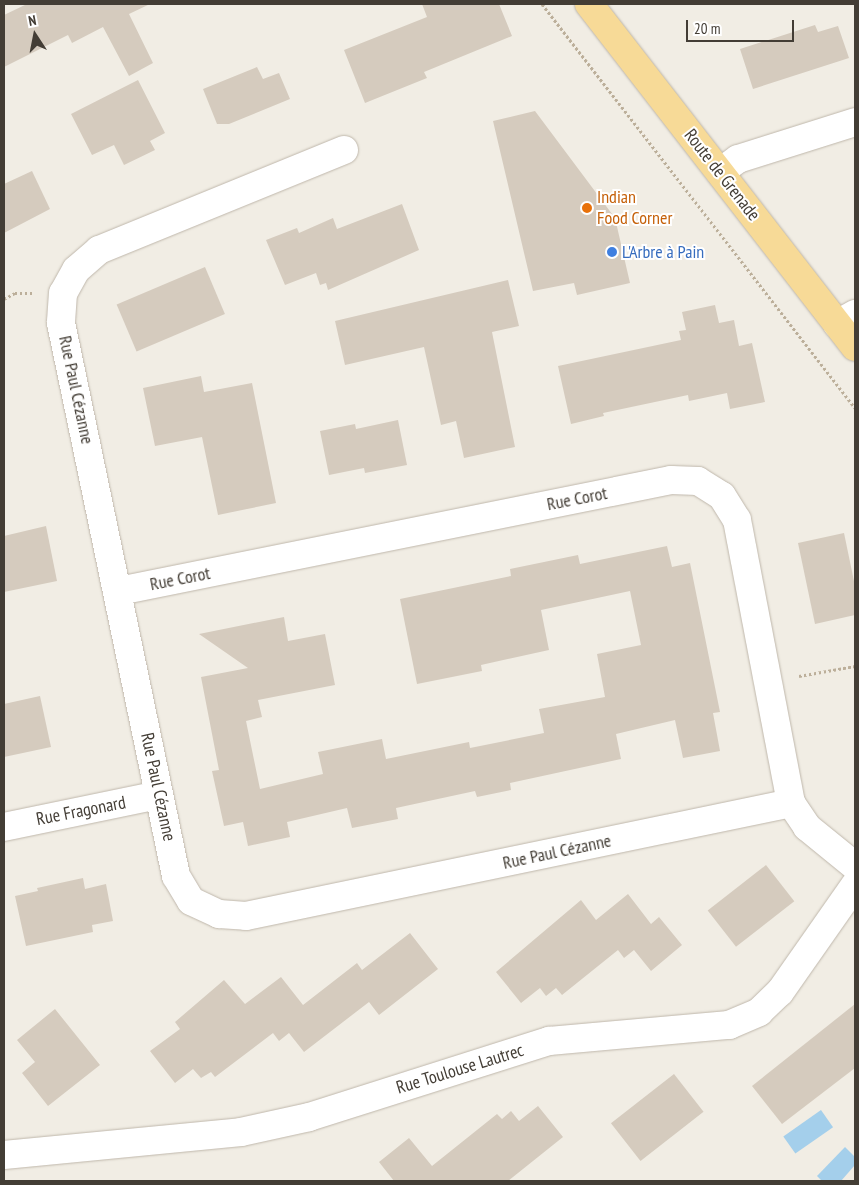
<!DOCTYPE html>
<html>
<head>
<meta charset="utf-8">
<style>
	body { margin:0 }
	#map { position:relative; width:859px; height:1185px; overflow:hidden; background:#f1ede4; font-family:"PT Sans Narrow",sans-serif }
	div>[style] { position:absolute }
	.water>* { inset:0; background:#a4cfeb; transform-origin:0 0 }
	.building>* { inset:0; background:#d5cbbe; transform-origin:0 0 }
	.path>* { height:3px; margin-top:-1.5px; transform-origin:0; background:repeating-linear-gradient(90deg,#bcaf9a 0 2.5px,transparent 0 5px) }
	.roads { filter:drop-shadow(0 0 1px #bfb7ab) drop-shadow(0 0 1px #bfb7ab) }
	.minor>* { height:28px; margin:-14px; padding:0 14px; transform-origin:14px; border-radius:14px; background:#fff }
	.major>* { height:28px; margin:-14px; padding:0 14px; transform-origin:14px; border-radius:14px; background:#f7da97 }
	.dots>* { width:14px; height:14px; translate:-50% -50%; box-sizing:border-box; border:2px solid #fff; border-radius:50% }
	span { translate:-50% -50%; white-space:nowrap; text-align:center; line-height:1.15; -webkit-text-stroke:4px #fff; paint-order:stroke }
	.street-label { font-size:18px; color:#433d35 }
	.food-label { font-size:18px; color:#c56008 }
	.left { translate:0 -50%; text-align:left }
	.shop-label { font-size:18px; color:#366cbe }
	.frame { position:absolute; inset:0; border:5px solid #433d35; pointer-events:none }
	.north { position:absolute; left:10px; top:10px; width:50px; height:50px; -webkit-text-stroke:4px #fff; paint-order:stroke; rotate:349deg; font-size:14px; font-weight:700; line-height:20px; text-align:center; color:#433d35 }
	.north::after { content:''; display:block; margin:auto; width:18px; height:22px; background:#433d35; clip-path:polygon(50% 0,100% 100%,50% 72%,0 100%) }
	.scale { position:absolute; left:686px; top:20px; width:108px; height:22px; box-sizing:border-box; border:2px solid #433d35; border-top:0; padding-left:6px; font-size:15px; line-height:18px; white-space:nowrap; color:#433d35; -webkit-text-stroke:4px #fff; paint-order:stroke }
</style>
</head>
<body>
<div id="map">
	<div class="water">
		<div style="left:821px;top:1110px;width:21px;height:46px;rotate:55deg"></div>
		<div style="clip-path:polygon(845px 1147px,855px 1157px,855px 1165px,841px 1181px,822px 1181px,817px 1176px)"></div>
	</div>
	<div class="building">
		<div style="clip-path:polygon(27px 4px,150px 4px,129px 14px,153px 63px,129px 76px,103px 27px,72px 43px,68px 35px,4px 67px,4px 15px)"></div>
		<div style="clip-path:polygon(422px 4px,499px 4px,512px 36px,424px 72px,427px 78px,365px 103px,344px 50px,427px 17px)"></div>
		<div style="clip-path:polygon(815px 25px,818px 32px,838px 26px,849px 58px,753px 89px,740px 49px)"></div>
		<div style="clip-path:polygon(257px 67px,263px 79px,279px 73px,290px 99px,229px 124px,217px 124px,203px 89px)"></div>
		<div style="clip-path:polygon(138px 80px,165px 133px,150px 141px,155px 150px,124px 165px,114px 145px,92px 155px,71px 114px)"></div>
		<div style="clip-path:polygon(535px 111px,615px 218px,630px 283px,577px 295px,574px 283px,533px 291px,493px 121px)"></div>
		<div style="clip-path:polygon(32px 171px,50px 209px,4px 233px,4px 184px)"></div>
		<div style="clip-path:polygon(402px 204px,419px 250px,328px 290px,326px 283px,320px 285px,316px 273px,285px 285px,266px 240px,297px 228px,299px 233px,333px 218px,337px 229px)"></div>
		<div style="left:205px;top:267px;width:51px;height:96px;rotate:67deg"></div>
		<div style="clip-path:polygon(508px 280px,519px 326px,492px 332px,515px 447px,464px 458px,456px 421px,441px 425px,424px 347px,345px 365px,335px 321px)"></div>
		<div style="clip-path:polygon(715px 305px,719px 323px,734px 320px,739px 346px,752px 343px,765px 402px,730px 409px,727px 393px,689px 401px,688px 395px,603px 413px,604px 416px,571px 424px,558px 366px,681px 340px,679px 331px,686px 330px,682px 312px)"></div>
		<div style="clip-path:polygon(201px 376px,204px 392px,252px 383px,276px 503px,218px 515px,202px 437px,155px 446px,143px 388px)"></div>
		<div style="clip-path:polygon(398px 420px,407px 465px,365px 473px,364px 468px,329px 475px,320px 431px,355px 424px,356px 429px)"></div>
		<div style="clip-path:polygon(46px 526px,57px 581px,4px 592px,4px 536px)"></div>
		<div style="clip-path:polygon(844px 533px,855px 586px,855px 615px,815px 624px,798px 543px)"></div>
		<div style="clip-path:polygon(667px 546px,672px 567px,690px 563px,720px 712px,713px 713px,720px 751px,683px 758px,675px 720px,616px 734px,621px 759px,510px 783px,511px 790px,477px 797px,475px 791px,396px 808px,398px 819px,352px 828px,347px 808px,287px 822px,290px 837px,248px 846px,243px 822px,224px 826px,212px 771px,219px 770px,201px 677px,248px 668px,199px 634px,284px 617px,288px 641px,325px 634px,335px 685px,258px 700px,262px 717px,246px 721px,260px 789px,323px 774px,318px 752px,382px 739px,386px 759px,469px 742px,470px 748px,544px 733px,539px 709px,605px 697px,597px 654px,641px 645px,630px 591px,541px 610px,549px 650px,481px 665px,482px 671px,417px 684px,400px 599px,511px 576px,510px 569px,578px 555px,580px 564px)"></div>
		<div style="clip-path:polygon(40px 696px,51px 747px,4px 757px,4px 704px)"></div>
		<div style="left:766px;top:865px;width:46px;height:74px;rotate:52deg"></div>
		<div style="clip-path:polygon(83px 878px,85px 889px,106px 884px,113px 921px,92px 925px,93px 932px,26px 946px,15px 896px,38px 891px,37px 888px)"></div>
		<div style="clip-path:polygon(628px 894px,651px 924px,659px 917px,682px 945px,651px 971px,634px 950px,624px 958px,618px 950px,562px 995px,556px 988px,546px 996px,540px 988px,521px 1003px,496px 972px,581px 900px,596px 920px)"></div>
		<div style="clip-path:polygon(410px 933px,438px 969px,379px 1015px,369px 1002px,304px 1052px,289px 1033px,279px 1041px,273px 1033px,215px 1077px,211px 1072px,201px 1078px,193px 1069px,175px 1083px,150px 1051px,180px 1029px,175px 1022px,224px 980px,245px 1004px,281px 977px,303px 1005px,357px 963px,362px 970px)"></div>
		<div style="clip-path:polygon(855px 1004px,855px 1068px,782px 1124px,752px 1086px)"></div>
		<div style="clip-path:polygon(55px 1009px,100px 1065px,48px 1106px,22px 1073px,35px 1062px,17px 1040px)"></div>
		<div style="left:674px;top:1074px;width:48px;height:80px;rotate:52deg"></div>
		<div style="clip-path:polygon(538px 1106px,563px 1137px,508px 1181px,394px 1181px,379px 1162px,409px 1138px,432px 1166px,497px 1114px,502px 1119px,511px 1111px,519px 1121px)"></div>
	</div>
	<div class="path">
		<div style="left:542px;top:4px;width:511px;rotate:52.23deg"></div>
		<div style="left:4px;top:299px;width:13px;rotate:-29deg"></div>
		<div style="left:15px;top:293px;width:17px"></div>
		<div style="left:799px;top:676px;width:57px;rotate:-10.1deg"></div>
	</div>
	<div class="roads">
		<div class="minor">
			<div style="left:344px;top:150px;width:265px;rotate:157.8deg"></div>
			<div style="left:99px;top:250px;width:30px;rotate:139deg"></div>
			<div style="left:76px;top:270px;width:26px;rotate:119deg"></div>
			<div style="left:63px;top:293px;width:30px;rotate:94deg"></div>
			<div style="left:61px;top:323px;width:565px;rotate:78.25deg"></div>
			<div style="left:176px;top:876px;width:29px;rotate:59deg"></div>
			<div style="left:191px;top:901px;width:31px;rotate:25deg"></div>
			<div style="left:219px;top:914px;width:27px;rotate:4deg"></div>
			<div style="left:246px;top:916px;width:557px;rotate:-11.71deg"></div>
			<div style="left:791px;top:803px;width:29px;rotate:56deg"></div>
			<div style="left:807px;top:827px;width:62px;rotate:39.1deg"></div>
			<div style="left:720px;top:172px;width:22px;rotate:-36deg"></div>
			<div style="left:738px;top:159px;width:123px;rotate:-17.5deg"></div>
			<div style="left:837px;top:324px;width:21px;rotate:-29deg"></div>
			<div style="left:119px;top:591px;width:563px;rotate:-11.37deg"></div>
			<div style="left:671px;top:480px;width:27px;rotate:2deg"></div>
			<div style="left:698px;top:481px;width:28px;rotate:32deg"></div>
			<div style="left:722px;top:496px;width:28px;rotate:58deg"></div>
			<div style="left:737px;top:520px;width:288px;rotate:79.2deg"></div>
			<div style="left:4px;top:827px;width:158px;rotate:-11.7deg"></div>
			<div style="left:4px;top:1155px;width:238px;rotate:-5.5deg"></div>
			<div style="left:241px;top:1132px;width:70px;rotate:-12.4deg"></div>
			<div style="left:309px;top:1117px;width:252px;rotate:-17.6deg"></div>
			<div style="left:549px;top:1041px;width:181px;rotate:-5.1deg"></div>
			<div style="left:729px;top:1025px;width:33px;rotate:-23deg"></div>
			<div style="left:759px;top:1012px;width:29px;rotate:-44deg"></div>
			<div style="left:780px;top:992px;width:131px;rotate:-55deg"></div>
		</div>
		<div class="major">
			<div style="left:589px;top:4px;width:434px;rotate:52.2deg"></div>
		</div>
	</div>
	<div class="dots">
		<div style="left:587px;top:208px;background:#e8710a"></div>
		<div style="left:612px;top:252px;background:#3f7fe0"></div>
	</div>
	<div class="street-label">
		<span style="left:722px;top:175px;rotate:52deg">Route de Grenade</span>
		<span style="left:76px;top:390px;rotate:78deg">Rue Paul Cézanne</span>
		<span style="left:577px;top:499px;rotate:-11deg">Rue Corot</span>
		<span style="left:180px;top:579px;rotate:-11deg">Rue Corot</span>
		<span style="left:158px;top:787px;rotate:78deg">Rue Paul Cézanne</span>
		<span style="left:81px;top:811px;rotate:-11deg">Rue Fragonard</span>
		<span style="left:557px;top:852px;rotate:-12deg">Rue Paul Cézanne</span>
		<span style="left:460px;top:1069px;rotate:-17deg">Rue Toulouse Lautrec</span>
	</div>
	<div class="food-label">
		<span class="left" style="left:597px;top:208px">Indian<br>Food Corner</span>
	</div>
	<div class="shop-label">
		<span class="left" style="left:622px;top:252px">L'Arbre à Pain</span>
	</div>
	<div class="frame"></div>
	<div class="north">N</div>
	<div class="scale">20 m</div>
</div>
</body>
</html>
